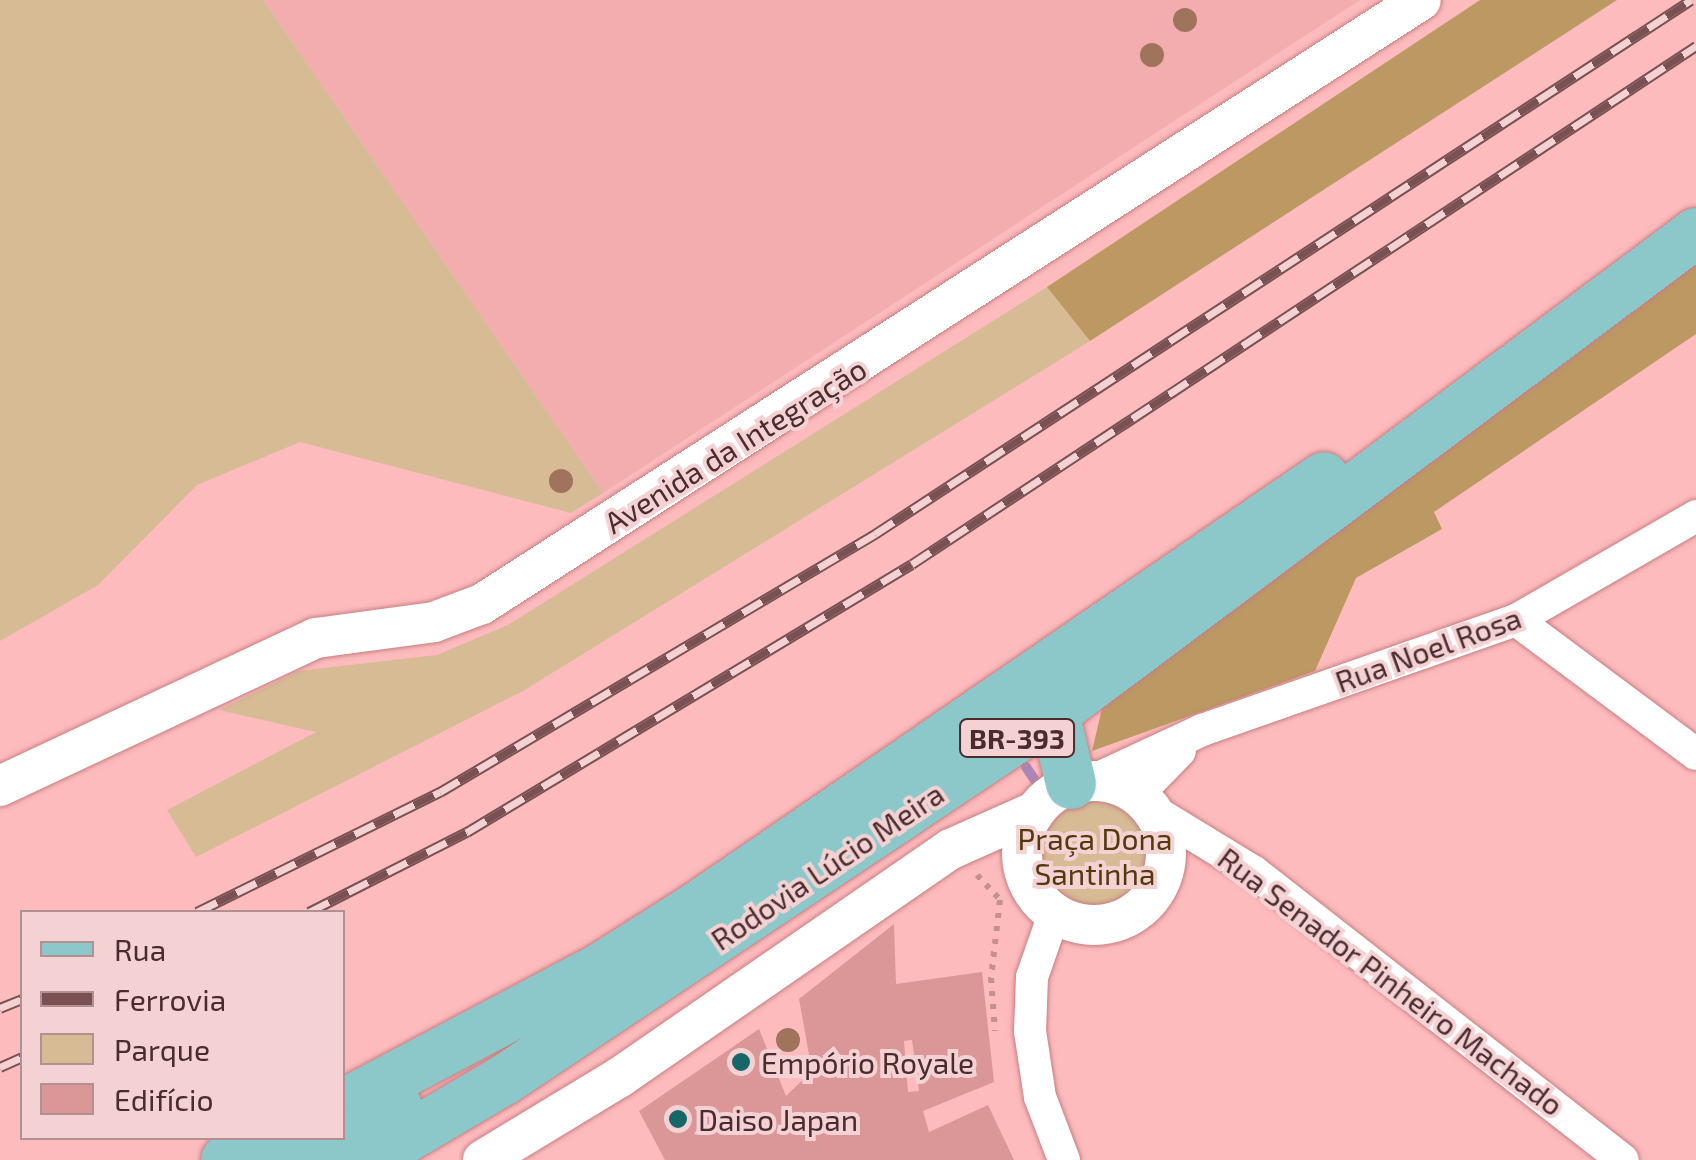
<!DOCTYPE html>
<html>
<head>
<meta charset="utf-8">
<style>
	body { margin:0 }
	#map { position:relative; width:1696px; height:1160px; overflow:hidden; background:#fdbbbd; font-family:"Exo 2",sans-serif }
	div>[style] { position:absolute }
	.built>* { inset:0; background:#f3adaf }
	.green>* { inset:0; background:#d6bb94 }
	.round { border-radius:50% }
	.forest>* { inset:0; background:#bc9962 }
	.stream>* { height:10px; margin:-5px; padding:0 5px; transform-origin:5px; border-radius:5px; background:#ab86b8 }
	.building>* { inset:0; background:#db9698 }
	.path>* { height:6px; margin-top:-3px; transform-origin:0; background:repeating-linear-gradient(90deg,#c58e8f 0 5px,transparent 0 13px) }
	.roads { filter:drop-shadow(0 0 2px #c97e81) drop-shadow(0 0 2px #c97e81) }
	.minor>* { height:32px; margin:-16px; padding:0 16px; transform-origin:16px; border-radius:16px; background:#fff }
	.tertiary>* { height:40px; margin:-20px; padding:0 20px; transform-origin:20px; border-radius:20px; background:#fff }
	.tertiary>.ring { margin:-20px; padding:0; box-sizing:content-box; background:none; border:40px solid #fff; border-radius:50% }
	.primary>* { height:50px; margin:-25px; padding:0 25px; transform-origin:25px; border-radius:25px; background:#8cc8ca }
	.rail>* { height:11px; margin-top:-5.5px; transform-origin:0; background:repeating-linear-gradient(90deg,#f4d2d3 0 22px,#795152 0 44px); box-sizing:border-box; border-block:2px solid #795152 }
	.trees>* { width:24px; height:24px; margin:-12px; border-radius:50%; background:#a0745c }
	.dots>* { width:28px; height:28px; translate:-50% -50%; box-sizing:border-box; border:5px solid #f4d2d3; border-radius:50% }
	span { translate:-50% -50%; white-space:nowrap; text-align:center; line-height:1.15; -webkit-text-stroke:8px #f4d2d3; paint-order:stroke }
	.shield-label span { padding:2px 8px; background:#f4d2d3; border:2px solid; border-radius:8px; -webkit-text-stroke-width:0 }
	.shield-label { font-size:28px; color:#4b2c2d; font-weight:700 }
	.street-label { font-size:30px; color:#4b2c2d }
	.park-label { font-size:30px; color:#533a0d }
	.poi-label { font-size:30px; color:#4b2c2d }
	.left { translate:0 -50%; text-align:left }
	.legend { position:absolute; left:20px; top:910px; width:325px; height:230px; box-sizing:border-box; background:#f4d2d3; border:2px solid #b09091; margin:0; padding:12px 18px; list-style:none; font-size:30px; color:#4b2c2d }
	.legend li { display:flex; align-items:center; gap:20px; height:50px }
	.legend b { width:50px; border:2px solid #b09091 }
</style>
</head>
<body>
<div id="map">
	<div class="built">
		<div style="clip-path:polygon(263px 0,1360px 0,603px 493px)"></div>
	</div>
	<div class="green">
		<div style="clip-path:polygon(0 0,263px 0,603px 493px,571px 513px,300px 442px,197px 485px,98px 585px,0 641px)"></div>
		<div style="clip-path:polygon(1047px 287px,1090px 341px,523px 691px,196px 857px,167px 810px,316px 732px,219px 710px,299px 671px,437px 655px,508px 625px)"></div>
		<div class="round" style="left:1039px;top:799px;width:112px;height:112px"></div>
	</div>
	<div class="forest">
		<div style="clip-path:polygon(1480px 0,1617px 0,1090px 341px,1047px 287px)"></div>
		<div style="clip-path:polygon(1696px 260px,1696px 334px,1434px 512px,1442px 529px,1356px 578px,1315px 671px,1092px 751px,1104px 700px)"></div>
	</div>
	<div class="stream">
		<div style="left:1026px;top:767px;width:18px;rotate:56deg"></div>
	</div>
	<div class="building">
		<div style="clip-path:polygon(evenodd,894px 924px,896px 984px,982px 972px,994px 1082px,923px 1111px,929px 1132px,988px 1105px,1014px 1160px,665px 1160px,639px 1111px,759px 1029px,786px 1096px,812px 1071px,799px 999px,894px 924px,912px 1040px,919px 1091px,908px 1092px,904px 1041px,912px 1040px)"></div>
	</div>
	<div class="path">
		<div style="left:977px;top:875px;width:34px;rotate:47deg"></div>
		<div style="left:1000px;top:900px;width:79px;rotate:96.6deg"></div>
		<div style="left:991px;top:978px;width:53px;rotate:85.7deg"></div>
	</div>
	<div class="roads">
		<div class="minor">
			<div style="left:1516px;top:620px;width:224px;rotate:36.7deg"></div>
			<div style="left:1094px;top:780px;width:119px;rotate:-24.8deg"></div>
			<div style="left:1202px;top:730px;width:333px;rotate:-19.3deg"></div>
			<div style="left:1516px;top:620px;width:208px;rotate:-30deg"></div>
			<div style="left:1138px;top:794px;width:60px;rotate:-45.7deg"></div>
			<div style="left:1154px;top:811px;width:117px;rotate:31.4deg"></div>
			<div style="left:1254px;top:872px;width:468px;rotate:38deg"></div>
			<div style="left:1054px;top:914px;width:67px;rotate:109.2deg"></div>
			<div style="left:1032px;top:977px;width:54px;rotate:92.1deg"></div>
			<div style="left:1030px;top:1031px;width:67px;rotate:81.4deg"></div>
			<div style="left:1040px;top:1097px;width:67px;rotate:69.1deg"></div>
		</div>
		<div class="tertiary">
			<div class="ring" style="left:1022px;top:781px;width:104px;height:104px"></div>
			<div style="left:0;top:786px;width:349px;rotate:-25.1deg"></div>
			<div style="left:316px;top:638px;width:119px;rotate:-7.7deg"></div>
			<div style="left:434px;top:622px;width:51px;rotate:-20.6deg"></div>
			<div style="left:482px;top:604px;width:1116px;rotate:-32.75deg"></div>
			<div style="left:483px;top:1160px;width:160px;rotate:-31.2deg"></div>
			<div style="left:620px;top:1077px;width:402px;rotate:-34.6deg"></div>
			<div style="left:951px;top:849px;width:91px;rotate:-24deg"></div>
		</div>
		<div class="primary">
			<div style="left:1054px;top:713px;width:73px;rotate:76.5deg"></div>
			<div style="left:342px;top:1105px;width:297px;rotate:-27.9deg"></div>
			<div style="left:604px;top:966px;width:110px;rotate:-32.4deg"></div>
			<div style="left:697px;top:907px;width:760px;rotate:-34.44deg"></div>
			<div style="left:226px;top:1160px;width:53px;rotate:-24.6deg"></div>
			<div style="left:302px;top:1160px;width:109px;rotate:-29.2deg"></div>
			<div style="left:368px;top:1160px;width:158px;rotate:-30.5deg"></div>
			<div style="left:504px;top:1080px;width:661px;rotate:-33.71deg"></div>
			<div style="left:1054px;top:713px;width:802px;rotate:-36.78deg"></div>
		</div>
	</div>
	<div class="rail">
		<div style="left:197px;top:912px;width:271px;rotate:-26.3deg"></div>
		<div style="left:440px;top:792px;width:506px;rotate:-30.67deg"></div>
		<div style="left:875px;top:534px;width:975px;rotate:-33.2deg"></div>
		<div style="left:309px;top:912px;width:177px;rotate:-26.9deg"></div>
		<div style="left:467px;top:832px;width:519px;rotate:-31.06deg"></div>
		<div style="left:912px;top:564px;width:940px;rotate:-33.45deg"></div>
		<div style="left:0;top:1008px;width:24px;rotate:-22deg"></div>
		<div style="left:0;top:1067px;width:24px;rotate:-24deg"></div>
	</div>
	<div class="trees">
		<div style="left:1185px;top:20px"></div>
		<div style="left:1152px;top:55px"></div>
		<div style="left:561px;top:481px"></div>
		<div style="left:788px;top:1040px"></div>
	</div>
	<div class="dots">
		<div style="left:741px;top:1062px;background:#176668"></div>
		<div style="left:678px;top:1119px;background:#176668"></div>
	</div>
	<div class="shield-label">
		<span style="left:1017px;top:738px">BR-393</span>
	</div>
	<div class="street-label">
		<span style="left:735px;top:445px;rotate:-32deg">Avenida da Integração</span>
		<span style="left:1428px;top:649px;rotate:-20deg">Rua Noel Rosa</span>
		<span style="left:827px;top:866px;rotate:-34deg">Rodovia Lúcio Meira</span>
		<span style="left:1391px;top:981px;rotate:37deg">Rua Senador Pinheiro Machado</span>
	</div>
	<div class="park-label">
		<span style="left:1095px;top:855px">Praça Dona<br>Santinha</span>
	</div>
	<div class="poi-label">
		<span class="left" style="left:761px;top:1062px">Empório Royale</span>
		<span class="left" style="left:698px;top:1119px">Daiso Japan</span>
	</div>
	<ul class="legend">
	<li><b style="height:12px;background:#8cc8ca"></b>Rua</li>
	<li><b style="height:12px;background:#795152"></b>Ferrovia</li>
	<li><b style="height:28px;background:#d6bb94"></b>Parque</li>
	<li><b style="height:28px;background:#db9698"></b>Edifício</li>
	</ul>
</div>
</body>
</html>
